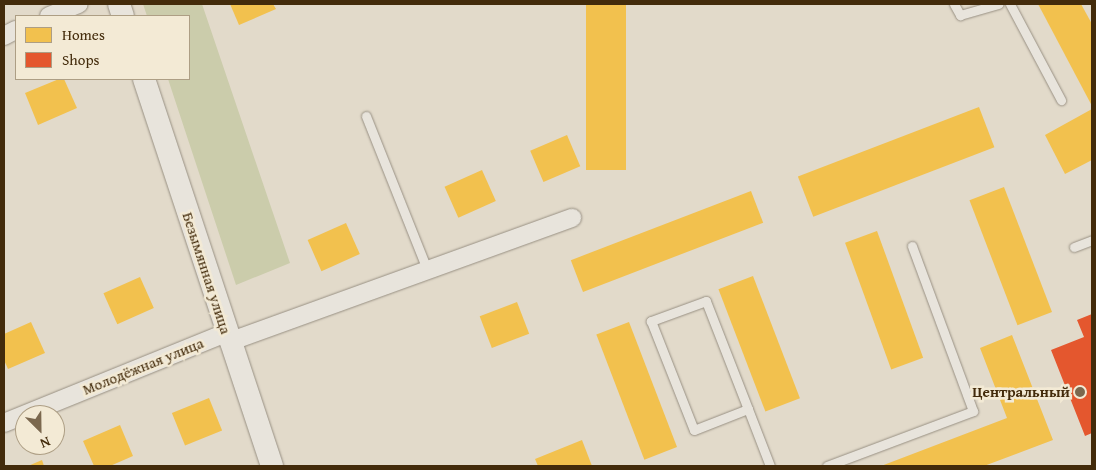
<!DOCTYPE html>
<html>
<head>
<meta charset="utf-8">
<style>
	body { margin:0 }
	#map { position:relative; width:1096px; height:470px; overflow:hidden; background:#e2daca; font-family:"Gentium Book Plus",serif }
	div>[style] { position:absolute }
	.green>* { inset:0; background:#cbccab }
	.homes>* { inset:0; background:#f2c14e; transform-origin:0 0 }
	.shops>* { inset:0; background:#e4572e }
	.roads { filter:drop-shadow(0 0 1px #989083) drop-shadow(0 0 1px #989083) }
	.service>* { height:9px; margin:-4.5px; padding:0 4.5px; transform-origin:4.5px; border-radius:4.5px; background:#e8e4dc }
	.minor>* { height:18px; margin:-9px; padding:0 9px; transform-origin:9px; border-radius:9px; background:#e8e4dc }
	.tertiary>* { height:22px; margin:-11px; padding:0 11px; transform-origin:11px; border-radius:11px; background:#e8e4dc }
	.dots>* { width:14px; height:14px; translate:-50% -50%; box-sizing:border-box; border:2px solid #f3ead5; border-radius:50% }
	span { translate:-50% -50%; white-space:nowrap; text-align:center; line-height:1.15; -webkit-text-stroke:5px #f3ead5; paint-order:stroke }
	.street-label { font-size:15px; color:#432b0b }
	.poi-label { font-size:15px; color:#432b0b; font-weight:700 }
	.right { translate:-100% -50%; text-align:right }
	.frame { position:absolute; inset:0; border:5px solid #432b0b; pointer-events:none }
	.legend { position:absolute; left:15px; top:15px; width:175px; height:65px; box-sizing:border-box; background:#f3ead5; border:1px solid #ad9e84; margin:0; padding:6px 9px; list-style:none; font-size:15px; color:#432b0b }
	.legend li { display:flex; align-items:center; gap:10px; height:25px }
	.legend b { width:25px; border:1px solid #ad9e84 }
	.north { position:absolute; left:15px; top:405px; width:50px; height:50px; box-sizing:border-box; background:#f3ead5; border:1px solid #ad9e84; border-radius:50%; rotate:157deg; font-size:14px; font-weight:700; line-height:20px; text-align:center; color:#432b0b }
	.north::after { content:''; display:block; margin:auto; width:18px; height:22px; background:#7b684e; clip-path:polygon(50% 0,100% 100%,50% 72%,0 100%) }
</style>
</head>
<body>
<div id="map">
	<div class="green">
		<div style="clip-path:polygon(143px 4px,202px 4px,290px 263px,236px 285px,168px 79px,189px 79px,189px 16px,147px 16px)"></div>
	</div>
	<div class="homes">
		<div style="clip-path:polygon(230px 4px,273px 4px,276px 9px,239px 25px)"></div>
		<div style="left:586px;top:4px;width:40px;height:166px"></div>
		<div style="clip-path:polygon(1038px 4px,1081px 4px,1092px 24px,1092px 106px)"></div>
		<div style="clip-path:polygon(59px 79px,64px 79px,77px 108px,38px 125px,25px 93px)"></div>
		<div style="left:979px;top:107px;width:43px;height:194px;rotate:69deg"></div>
		<div style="clip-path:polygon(1092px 109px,1092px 160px,1065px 174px,1045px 135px)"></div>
		<div style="left:567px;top:135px;width:34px;height:40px;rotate:67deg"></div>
		<div style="left:482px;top:170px;width:34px;height:41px;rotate:66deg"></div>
		<div style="left:1004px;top:187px;width:134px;height:37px;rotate:69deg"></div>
		<div style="left:751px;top:191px;width:34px;height:193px;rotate:69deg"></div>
		<div style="left:346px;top:223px;width:34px;height:42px;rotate:66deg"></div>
		<div style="left:877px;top:231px;width:135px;height:34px;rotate:70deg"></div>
		<div style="left:753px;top:276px;width:131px;height:37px;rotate:69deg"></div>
		<div style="left:140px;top:277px;width:34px;height:40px;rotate:66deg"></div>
		<div style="left:517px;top:302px;width:34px;height:40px;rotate:69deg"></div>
		<div style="clip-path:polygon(31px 322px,45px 353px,8px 369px,4px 360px,4px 334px)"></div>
		<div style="left:629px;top:322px;width:134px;height:35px;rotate:69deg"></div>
		<div style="clip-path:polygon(1012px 335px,1053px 440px,984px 466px,881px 466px,1007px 418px,980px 348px)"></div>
		<div style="left:209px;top:398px;width:35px;height:40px;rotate:68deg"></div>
		<div style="clip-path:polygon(120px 425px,133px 456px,110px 466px,94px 466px,83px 441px)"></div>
		<div style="clip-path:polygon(582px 440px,592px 466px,538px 466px,535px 459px)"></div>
		<div style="clip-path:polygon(42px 460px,44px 466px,28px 466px)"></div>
	</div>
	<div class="shops">
		<div style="clip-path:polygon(1092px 314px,1092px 433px,1085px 436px,1051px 350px,1084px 337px,1077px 320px)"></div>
	</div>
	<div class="roads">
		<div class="service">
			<div style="left:954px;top:4px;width:13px;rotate:61deg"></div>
			<div style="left:960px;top:15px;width:40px;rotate:-16deg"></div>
			<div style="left:1010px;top:4px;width:109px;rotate:62deg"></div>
			<div style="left:366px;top:116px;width:168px;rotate:68.3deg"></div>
			<div style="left:1074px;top:247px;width:19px;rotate:-21deg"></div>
			<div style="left:748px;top:409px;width:116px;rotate:-111.3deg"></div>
			<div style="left:706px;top:301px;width:59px;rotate:160deg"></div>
			<div style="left:651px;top:321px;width:117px;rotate:68.5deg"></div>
			<div style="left:694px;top:430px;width:58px;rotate:-21.3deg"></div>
			<div style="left:748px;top:409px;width:61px;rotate:68.9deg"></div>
			<div style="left:827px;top:466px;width:156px;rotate:-20.6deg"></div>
			<div style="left:973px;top:411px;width:176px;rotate:-110.3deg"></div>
		</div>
		<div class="minor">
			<div style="left:49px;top:16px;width:32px;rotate:-22deg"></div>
			<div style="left:4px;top:36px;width:13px;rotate:-27deg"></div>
			<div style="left:229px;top:342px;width:365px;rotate:-19.9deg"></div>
			<div style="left:4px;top:423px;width:240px;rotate:-22.1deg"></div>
		</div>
		<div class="tertiary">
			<div style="left:119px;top:4px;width:13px;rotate:72deg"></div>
			<div style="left:144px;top:79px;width:408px;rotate:71.7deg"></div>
		</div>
	</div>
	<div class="dots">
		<div style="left:1080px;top:392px;background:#7b684e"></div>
	</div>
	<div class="street-label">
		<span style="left:207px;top:273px;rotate:72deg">Безымянная улица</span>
		<span style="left:143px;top:366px;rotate:-22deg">Молодёжная улица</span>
	</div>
	<div class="poi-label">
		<span class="right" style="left:1070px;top:392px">Центральный</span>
	</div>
	<div class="frame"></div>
	<ul class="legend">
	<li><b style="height:14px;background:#f2c14e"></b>Homes</li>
	<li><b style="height:14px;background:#e4572e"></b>Shops</li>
	</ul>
	<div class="north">N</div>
</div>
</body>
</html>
